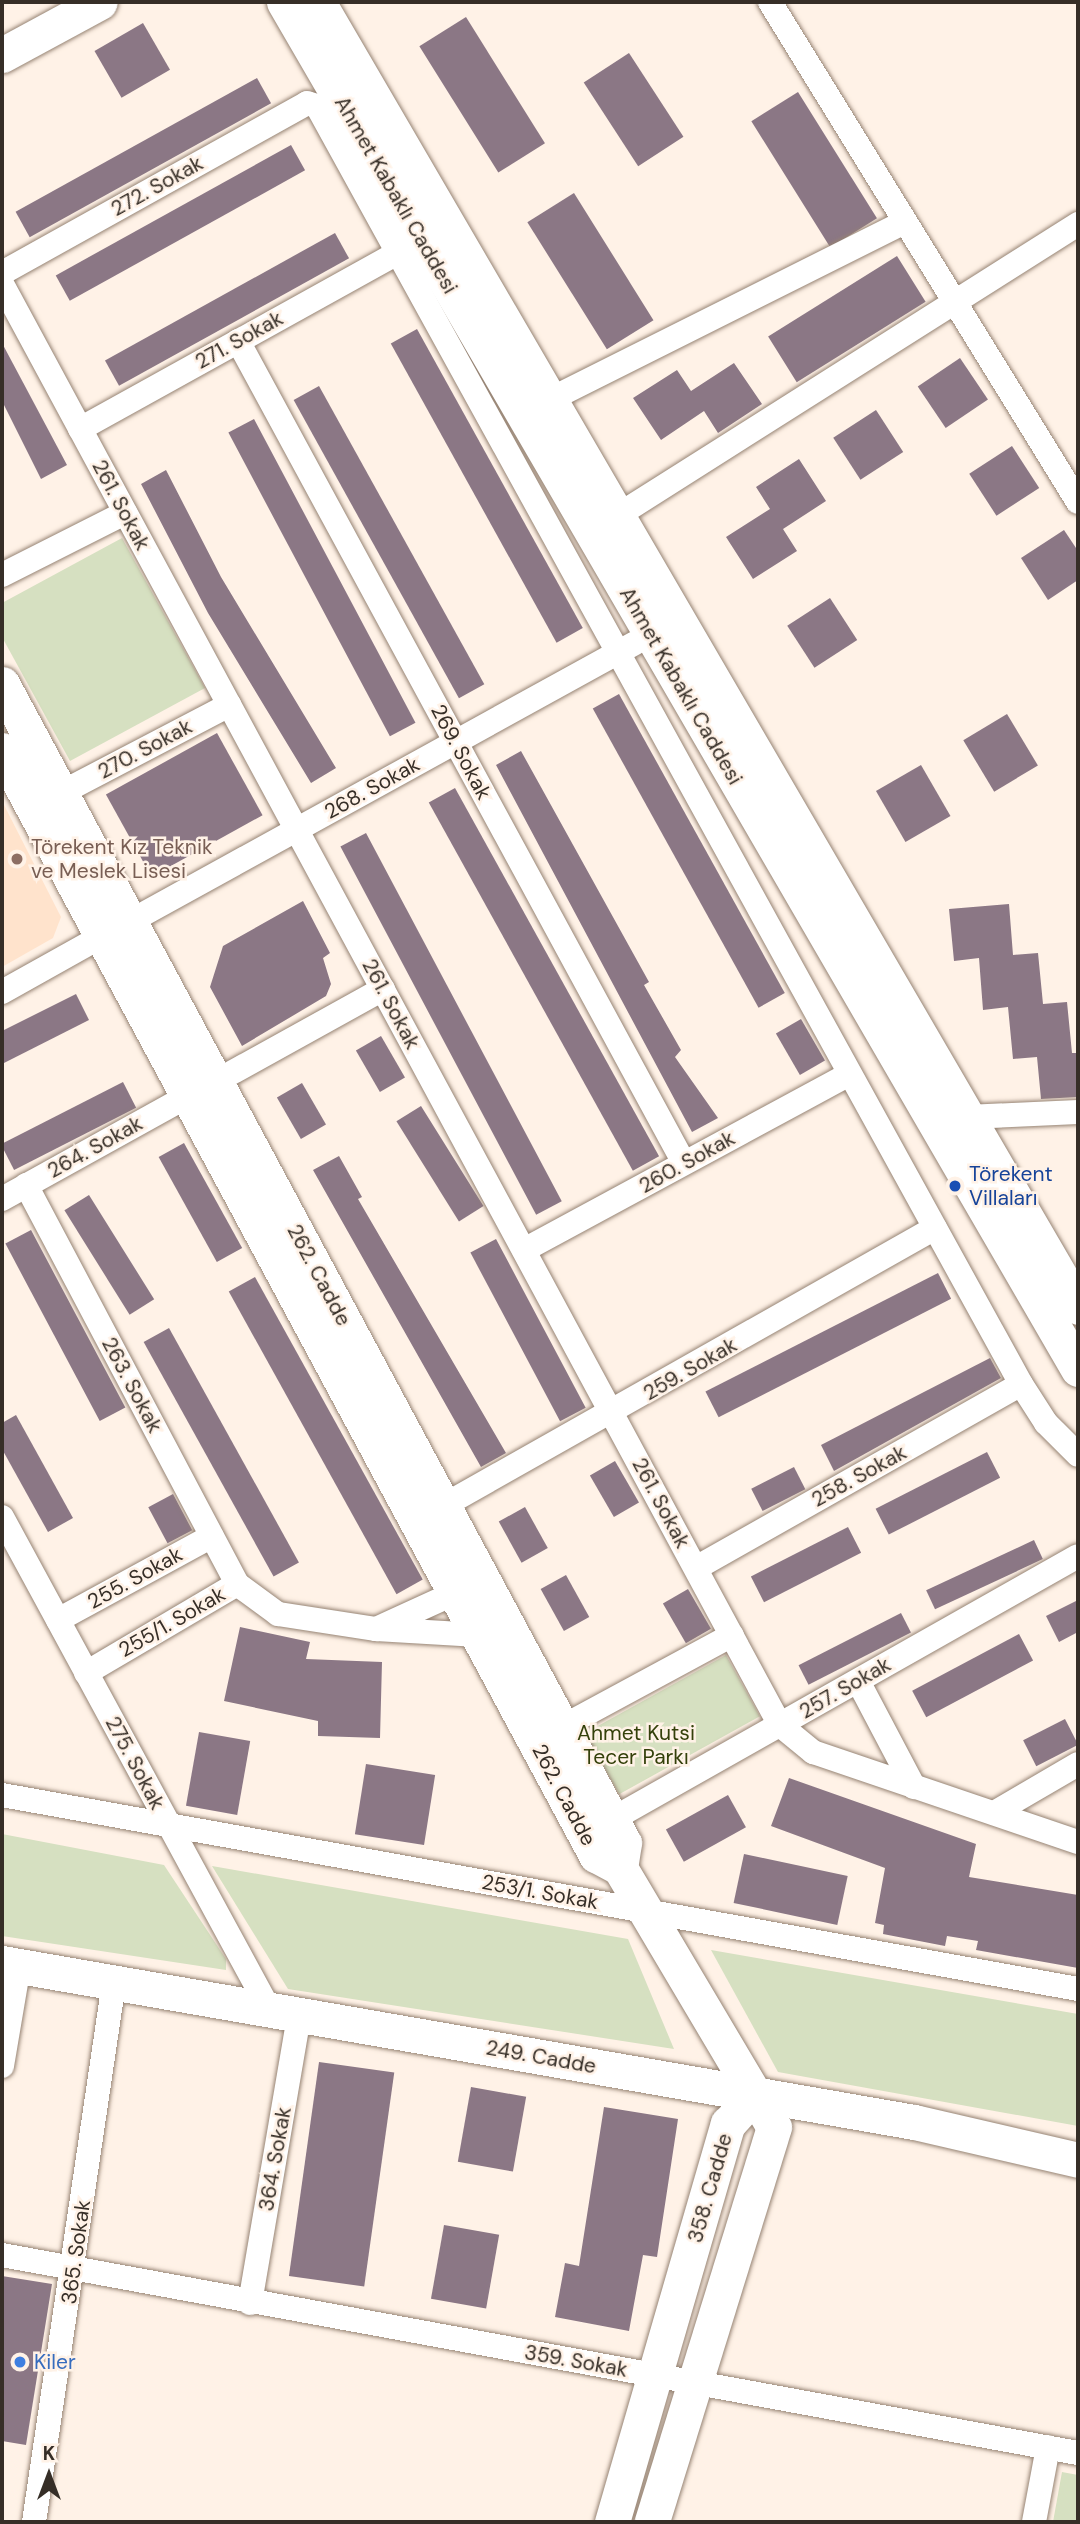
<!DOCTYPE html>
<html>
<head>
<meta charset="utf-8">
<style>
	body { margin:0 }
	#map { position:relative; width:1080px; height:2524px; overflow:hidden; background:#fff2e7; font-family:"DM Sans",sans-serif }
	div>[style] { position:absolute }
	.built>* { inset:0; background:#ffe3cc }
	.green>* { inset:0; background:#d6e0c1; transform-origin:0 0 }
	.building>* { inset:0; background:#8b7785; transform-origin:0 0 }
	.roads { filter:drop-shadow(0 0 2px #968373) drop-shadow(0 0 2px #968373) }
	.street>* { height:24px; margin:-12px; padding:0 12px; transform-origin:12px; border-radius:12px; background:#fff }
	.secondary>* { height:35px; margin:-17.5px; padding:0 17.5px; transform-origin:17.5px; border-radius:17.5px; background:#fff }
	.dots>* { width:19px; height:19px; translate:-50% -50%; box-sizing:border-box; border:4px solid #fff2e7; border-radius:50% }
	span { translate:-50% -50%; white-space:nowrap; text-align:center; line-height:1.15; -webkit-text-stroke:5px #fff2e7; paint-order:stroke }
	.street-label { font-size:21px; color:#362e27 }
	.education-label { font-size:21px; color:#785e54 }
	.left { translate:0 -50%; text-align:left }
	.transit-label { font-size:21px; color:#164399 }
	.park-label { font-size:21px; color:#34400a }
	.shop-label { font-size:21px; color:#366cbe }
	.frame { position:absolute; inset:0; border:4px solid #362e27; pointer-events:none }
	.north { position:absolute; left:14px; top:2440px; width:70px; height:70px; -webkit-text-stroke:5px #fff2e7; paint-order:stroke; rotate:0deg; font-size:19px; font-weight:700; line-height:28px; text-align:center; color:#362e27 }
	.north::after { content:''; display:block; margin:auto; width:24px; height:32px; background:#362e27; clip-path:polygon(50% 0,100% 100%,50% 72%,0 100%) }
</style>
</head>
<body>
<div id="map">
	<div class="built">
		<div style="clip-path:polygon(2px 801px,61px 917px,53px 938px,2px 967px)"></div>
	</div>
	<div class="green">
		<div style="clip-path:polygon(122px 538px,205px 688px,70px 761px,2px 637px,2px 603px)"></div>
		<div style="left:726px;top:1655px;width:70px;height:161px;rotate:61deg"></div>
		<div style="clip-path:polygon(2px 1834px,164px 1865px,226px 1959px,226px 1970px,2px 1936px)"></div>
		<div style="clip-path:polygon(212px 1866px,628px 1939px,674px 2049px,288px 1989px)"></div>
		<div style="clip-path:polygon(711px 1950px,1078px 2014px,1078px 2126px,778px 2072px)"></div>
		<div style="clip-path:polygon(1062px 2472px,1078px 2475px,1078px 2522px,1053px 2522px)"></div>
	</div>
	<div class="building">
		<div style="left:466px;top:17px;width:149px;height:55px;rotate:58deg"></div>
		<div style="left:143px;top:23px;width:54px;height:56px;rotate:60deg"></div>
		<div style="left:629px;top:53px;width:100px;height:54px;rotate:57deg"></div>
		<div style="left:257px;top:78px;width:29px;height:276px;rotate:61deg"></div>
		<div style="left:798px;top:92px;width:149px;height:55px;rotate:58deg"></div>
		<div style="left:291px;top:145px;width:29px;height:269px;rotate:61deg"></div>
		<div style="left:574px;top:193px;width:150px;height:55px;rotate:58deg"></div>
		<div style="left:335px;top:233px;width:29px;height:263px;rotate:61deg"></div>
		<div style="left:897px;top:256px;width:54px;height:152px;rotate:58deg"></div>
		<div style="left:417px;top:329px;width:342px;height:30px;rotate:61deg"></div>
		<div style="clip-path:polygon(2px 343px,67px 465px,41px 479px,2px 401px)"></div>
		<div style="left:960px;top:358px;width:50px;height:51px;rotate:56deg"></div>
		<div style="clip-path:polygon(734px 363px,762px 404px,718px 433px,704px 411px,661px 440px,633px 398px,677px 370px,691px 391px)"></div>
		<div style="left:319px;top:386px;width:341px;height:29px;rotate:61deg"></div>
		<div style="left:876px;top:410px;width:50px;height:51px;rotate:57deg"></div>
		<div style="left:254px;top:419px;width:344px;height:29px;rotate:62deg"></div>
		<div style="left:1012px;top:446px;width:50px;height:51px;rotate:57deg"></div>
		<div style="clip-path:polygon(799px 459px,826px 501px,783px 529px,797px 551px,753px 579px,726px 537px,770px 509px,756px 487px)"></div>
		<div style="clip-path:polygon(166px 470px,221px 577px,336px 768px,311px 783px,208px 613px,141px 484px)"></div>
		<div style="clip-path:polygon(1064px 530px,1078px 551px,1078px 580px,1048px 600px,1021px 558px)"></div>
		<div style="left:830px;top:598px;width:50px;height:51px;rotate:57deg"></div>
		<div style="left:619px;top:694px;width:342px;height:30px;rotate:61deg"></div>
		<div style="left:1007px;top:714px;width:60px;height:51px;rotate:59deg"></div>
		<div style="left:217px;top:733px;width:94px;height:127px;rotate:61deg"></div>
		<div style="clip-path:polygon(521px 751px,649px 982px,644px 985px,681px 1050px,675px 1057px,718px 1118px,692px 1132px,496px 765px)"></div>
		<div style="left:921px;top:765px;width:59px;height:52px;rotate:60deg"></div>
		<div style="left:455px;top:788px;width:421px;height:30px;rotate:61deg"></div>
		<div style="left:366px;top:833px;width:417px;height:29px;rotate:62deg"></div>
		<div style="clip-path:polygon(303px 901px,330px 953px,323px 958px,331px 984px,326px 996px,242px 1046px,210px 987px,223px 946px)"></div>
		<div style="clip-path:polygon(1009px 904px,1013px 955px,1038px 953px,1043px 1004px,1067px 1002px,1072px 1053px,1078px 1053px,1078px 1097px,1041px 1099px,1037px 1057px,1013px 1059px,1008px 1007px,983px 1010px,979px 958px,954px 961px,949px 909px)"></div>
		<div style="clip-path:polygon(76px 994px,89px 1020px,2px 1064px,2px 1031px)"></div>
		<div style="left:801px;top:1019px;width:48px;height:29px;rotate:60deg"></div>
		<div style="left:381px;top:1036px;width:48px;height:29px;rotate:60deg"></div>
		<div style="left:123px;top:1082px;width:29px;height:137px;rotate:63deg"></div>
		<div style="left:302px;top:1083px;width:48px;height:29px;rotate:60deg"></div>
		<div style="left:421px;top:1106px;width:118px;height:29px;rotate:58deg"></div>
		<div style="left:184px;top:1143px;width:120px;height:29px;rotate:61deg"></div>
		<div style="clip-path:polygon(339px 1156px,362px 1197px,358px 1199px,506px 1453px,481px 1467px,313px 1170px)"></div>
		<div style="left:89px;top:1195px;width:123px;height:29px;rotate:58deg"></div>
		<div style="left:31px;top:1230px;width:201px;height:29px;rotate:62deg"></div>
		<div style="left:496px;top:1239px;width:191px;height:29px;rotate:62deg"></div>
		<div style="left:938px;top:1273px;width:29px;height:261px;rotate:63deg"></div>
		<div style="left:255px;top:1277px;width:346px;height:30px;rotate:61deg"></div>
		<div style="left:169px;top:1328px;width:268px;height:29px;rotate:61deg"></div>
		<div style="clip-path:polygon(990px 1358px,1001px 1378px,834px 1471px,821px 1445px)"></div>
		<div style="clip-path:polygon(16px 1415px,73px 1518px,48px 1532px,2px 1449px,2px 1423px)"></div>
		<div style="left:987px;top:1452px;width:29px;height:125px;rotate:63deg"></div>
		<div style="left:615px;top:1461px;width:48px;height:29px;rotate:60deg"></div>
		<div style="left:794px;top:1467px;width:25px;height:48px;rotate:63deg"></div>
		<div style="left:173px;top:1494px;width:41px;height:28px;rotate:62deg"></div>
		<div style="left:525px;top:1507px;width:47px;height:30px;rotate:61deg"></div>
		<div style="left:848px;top:1527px;width:29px;height:109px;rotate:63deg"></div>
		<div style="left:1034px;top:1540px;width:21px;height:119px;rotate:65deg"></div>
		<div style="left:566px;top:1575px;width:48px;height:29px;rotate:61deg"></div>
		<div style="left:688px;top:1589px;width:46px;height:29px;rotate:60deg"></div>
		<div style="clip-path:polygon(1078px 1600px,1078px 1632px,1059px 1642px,1046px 1616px)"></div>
		<div style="left:901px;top:1613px;width:22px;height:115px;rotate:63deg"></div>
		<div style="clip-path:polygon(240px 1627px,310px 1642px,306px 1659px,382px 1662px,380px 1738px,318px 1736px,318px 1721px,224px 1701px)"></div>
		<div style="left:1019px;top:1634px;width:30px;height:121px;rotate:62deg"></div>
		<div style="left:1065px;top:1719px;width:29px;height:47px;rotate:63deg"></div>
		<div style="left:199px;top:1732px;width:52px;height:75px;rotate:10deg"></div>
		<div style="left:366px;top:1764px;width:70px;height:71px;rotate:9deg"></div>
		<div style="clip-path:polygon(789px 1778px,976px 1844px,969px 1877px,1078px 1895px,1078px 1968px,976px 1950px,978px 1941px,947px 1936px,945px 1946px,883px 1934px,884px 1925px,875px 1923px,885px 1868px,771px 1826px)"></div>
		<div style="left:728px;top:1795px;width:37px;height:71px;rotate:61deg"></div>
		<div style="left:744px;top:1854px;width:106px;height:50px;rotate:12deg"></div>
		<div style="left:319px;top:2062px;width:76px;height:216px;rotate:8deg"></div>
		<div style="left:471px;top:2087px;width:56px;height:76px;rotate:10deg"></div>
		<div style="clip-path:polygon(604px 2107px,678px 2119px,657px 2257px,643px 2255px,629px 2331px,555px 2317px,565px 2263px,579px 2266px)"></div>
		<div style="left:444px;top:2225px;width:56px;height:75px;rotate:10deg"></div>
		<div style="clip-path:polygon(2px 2276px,52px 2284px,26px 2445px,2px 2441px)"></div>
	</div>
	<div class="roads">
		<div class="street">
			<div style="left:770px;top:2px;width:587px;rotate:58.37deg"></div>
			<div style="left:2px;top:273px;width:349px;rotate:-29.1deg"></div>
			<div style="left:307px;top:103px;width:10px;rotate:17deg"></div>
			<div style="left:317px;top:106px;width:1459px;rotate:61.15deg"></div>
			<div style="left:1021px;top:1384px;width:46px;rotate:57.3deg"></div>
			<div style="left:1046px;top:1423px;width:45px;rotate:45deg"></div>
			<div style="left:2px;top:284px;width:1638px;rotate:61.64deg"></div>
			<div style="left:780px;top:1725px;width:43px;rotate:39.3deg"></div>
			<div style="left:813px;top:1752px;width:280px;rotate:18.8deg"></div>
			<div style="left:238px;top:341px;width:935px;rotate:61.52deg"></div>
			<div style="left:549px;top:400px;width:396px;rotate:-26.6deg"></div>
			<div style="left:80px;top:429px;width:365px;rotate:-29deg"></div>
			<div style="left:617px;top:516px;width:546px;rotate:-32.35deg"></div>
			<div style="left:2px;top:575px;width:138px;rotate:-26.8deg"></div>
			<div style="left:61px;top:793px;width:190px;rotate:-27.6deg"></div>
			<div style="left:129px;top:922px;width:578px;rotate:-28.87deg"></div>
			<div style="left:2px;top:992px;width:115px;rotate:-29.2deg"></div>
			<div style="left:215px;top:1082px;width:192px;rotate:-29deg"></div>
			<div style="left:967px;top:1117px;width:111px;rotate:-2.6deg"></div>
			<div style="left:26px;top:1185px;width:451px;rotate:62.1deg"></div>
			<div style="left:2px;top:1199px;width:213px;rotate:-29deg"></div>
			<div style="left:524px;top:1250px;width:370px;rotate:-28.4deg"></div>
			<div style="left:443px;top:1506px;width:565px;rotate:-29.47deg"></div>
			<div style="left:2px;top:1517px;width:560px;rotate:61.51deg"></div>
			<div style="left:696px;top:1568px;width:373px;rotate:-29.5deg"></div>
			<div style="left:455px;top:1593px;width:87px;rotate:155.5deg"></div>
			<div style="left:376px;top:1629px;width:102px;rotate:3.4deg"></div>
			<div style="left:58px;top:1620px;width:175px;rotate:-28.6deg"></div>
			<div style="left:86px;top:1673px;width:175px;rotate:-30.5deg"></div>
			<div style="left:237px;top:1584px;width:51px;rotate:36.2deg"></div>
			<div style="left:278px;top:1614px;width:99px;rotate:8.7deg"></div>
			<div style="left:858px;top:1681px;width:120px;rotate:62.2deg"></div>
			<div style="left:562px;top:1727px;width:193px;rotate:-28.4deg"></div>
			<div style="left:2px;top:1795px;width:1093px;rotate:10.22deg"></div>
			<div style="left:994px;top:1813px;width:97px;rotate:-30.3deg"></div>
			<div style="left:611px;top:1820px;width:536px;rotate:-29.48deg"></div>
			<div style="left:2px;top:2066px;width:101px;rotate:-80.4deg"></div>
			<div style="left:2px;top:2255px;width:1094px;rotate:10.43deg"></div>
			<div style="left:250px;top:2303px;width:292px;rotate:-80.3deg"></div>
			<div style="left:34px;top:2522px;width:546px;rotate:-81.57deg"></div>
			<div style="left:1034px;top:2522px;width:76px;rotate:-79.4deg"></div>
		</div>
		<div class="secondary">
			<div style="left:284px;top:2px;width:1581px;rotate:59.85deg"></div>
			<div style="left:318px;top:2px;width:1510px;rotate:59.78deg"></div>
			<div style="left:2px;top:55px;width:111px;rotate:-28.4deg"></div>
			<div style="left:2px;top:684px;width:1315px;rotate:61.78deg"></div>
			<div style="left:624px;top:1843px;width:25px;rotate:99deg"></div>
			<div style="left:2px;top:750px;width:1255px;rotate:61.74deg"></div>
			<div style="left:596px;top:1855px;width:27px;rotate:28deg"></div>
			<div style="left:620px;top:1868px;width:301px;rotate:59.3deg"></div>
			<div style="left:774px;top:2127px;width:413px;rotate:107.2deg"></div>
			<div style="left:2px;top:1963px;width:926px;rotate:9.89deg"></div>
			<div style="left:914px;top:2122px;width:168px;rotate:13deg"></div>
			<div style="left:612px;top:2522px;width:415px;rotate:-73.8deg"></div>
			<div style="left:728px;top:2124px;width:40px;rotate:-48deg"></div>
		</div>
	</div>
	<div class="dots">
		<div style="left:17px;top:859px;background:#8d6e63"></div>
		<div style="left:955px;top:1186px;background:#1a4fb4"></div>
		<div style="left:20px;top:2362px;background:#3f7fe0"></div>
	</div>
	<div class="street-label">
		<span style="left:157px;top:186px;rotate:-29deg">272. Sokak</span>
		<span style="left:396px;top:195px;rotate:60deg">Ahmet Kabaklı Caddesi</span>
		<span style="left:239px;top:340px;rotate:-29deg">271. Sokak</span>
		<span style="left:121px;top:505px;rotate:62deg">261. Sokak</span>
		<span style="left:681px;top:686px;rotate:60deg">Ahmet Kabaklı Caddesi</span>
		<span style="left:145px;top:749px;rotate:-28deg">270. Sokak</span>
		<span style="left:461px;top:752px;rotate:62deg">269. Sokak</span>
		<span style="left:372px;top:788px;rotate:-29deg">268. Sokak</span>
		<span style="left:391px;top:1004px;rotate:62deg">261. Sokak</span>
		<span style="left:95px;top:1147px;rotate:-29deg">264. Sokak</span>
		<span style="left:687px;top:1162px;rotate:-29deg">260. Sokak</span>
		<span style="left:319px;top:1275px;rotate:62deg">262. Cadde</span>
		<span style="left:690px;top:1369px;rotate:-30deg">259. Sokak</span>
		<span style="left:132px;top:1385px;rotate:62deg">263. Sokak</span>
		<span style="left:859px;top:1476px;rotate:-29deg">258. Sokak</span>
		<span style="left:661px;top:1503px;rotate:62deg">261. Sokak</span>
		<span style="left:135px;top:1578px;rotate:-29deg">255. Sokak</span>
		<span style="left:172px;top:1622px;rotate:-30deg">255/1. Sokak</span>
		<span style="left:845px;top:1688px;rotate:-30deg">257. Sokak</span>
		<span style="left:135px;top:1763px;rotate:62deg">275. Sokak</span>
		<span style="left:564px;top:1795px;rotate:62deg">262. Cadde</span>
		<span style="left:540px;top:1892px;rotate:10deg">253/1. Sokak</span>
		<span style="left:541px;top:2057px;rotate:10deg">249. Cadde</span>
		<span style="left:275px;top:2159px;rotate:-80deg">364. Sokak</span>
		<span style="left:710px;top:2188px;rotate:-74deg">358. Cadde</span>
		<span style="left:76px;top:2252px;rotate:-82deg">365. Sokak</span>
		<span style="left:576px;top:2361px;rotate:10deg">359. Sokak</span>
	</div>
	<div class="education-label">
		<span class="left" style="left:31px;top:859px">Törekent Kız Teknik<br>ve Meslek Lisesi</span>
	</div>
	<div class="transit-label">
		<span class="left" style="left:969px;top:1186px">Törekent<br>Villaları</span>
	</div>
	<div class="park-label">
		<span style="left:636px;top:1745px">Ahmet Kutsi<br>Tecer Parkı</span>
	</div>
	<div class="shop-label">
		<span class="left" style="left:34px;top:2362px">Kiler</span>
	</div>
	<div class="frame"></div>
	<div class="north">K</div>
</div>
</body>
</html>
